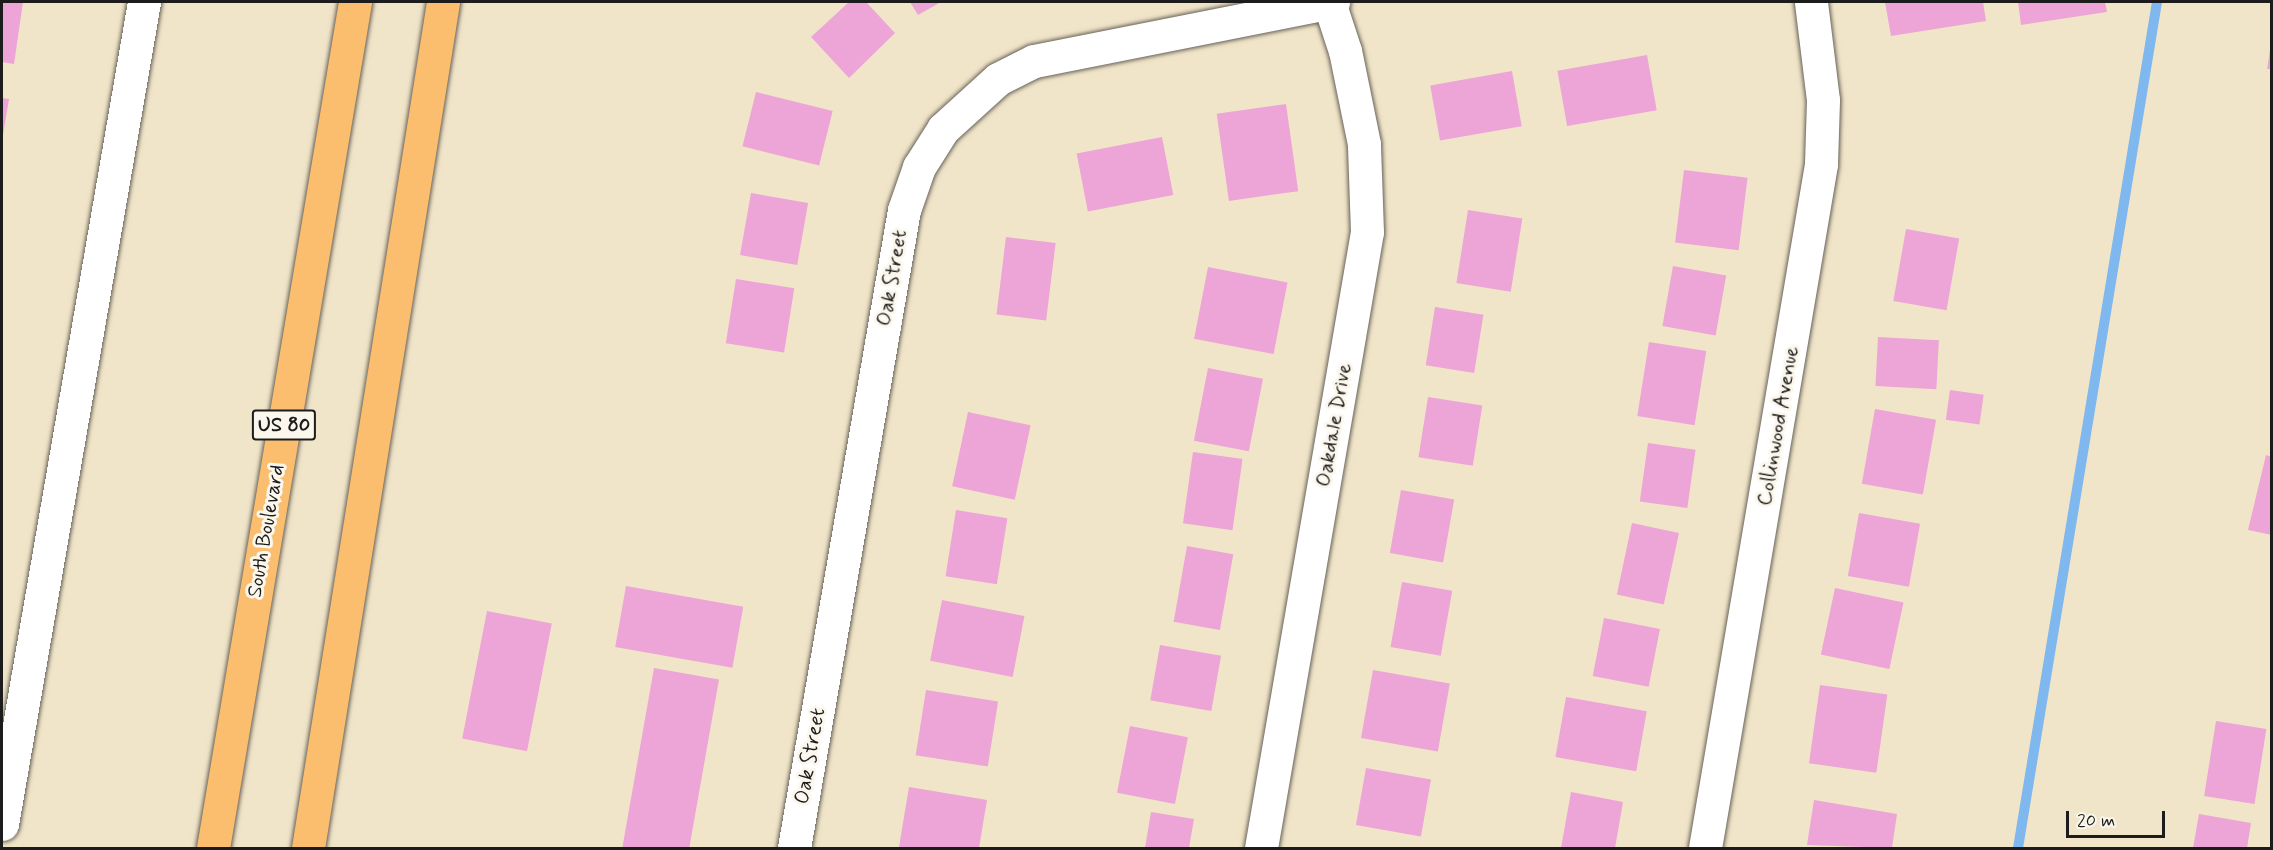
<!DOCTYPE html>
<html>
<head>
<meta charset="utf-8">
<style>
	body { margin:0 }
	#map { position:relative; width:2273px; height:850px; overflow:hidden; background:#f1e5c9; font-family:Mynerve,sans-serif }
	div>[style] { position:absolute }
	.stream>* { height:10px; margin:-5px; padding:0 5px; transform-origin:5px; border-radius:5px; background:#7fb7ef }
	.building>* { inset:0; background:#eda4d6; transform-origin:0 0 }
	.roads { filter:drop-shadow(0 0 2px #676259) drop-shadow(0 0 2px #676259) }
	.minor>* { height:33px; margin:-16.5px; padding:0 16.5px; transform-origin:16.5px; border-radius:16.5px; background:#fff }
	.highway>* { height:33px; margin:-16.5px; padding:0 16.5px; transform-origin:16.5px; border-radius:16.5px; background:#fbbe6e }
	span { translate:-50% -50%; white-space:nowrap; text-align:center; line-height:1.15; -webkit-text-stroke:6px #fbf7ec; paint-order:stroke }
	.shield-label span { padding:2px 4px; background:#fbf7ec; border:2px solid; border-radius:4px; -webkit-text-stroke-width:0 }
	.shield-label { font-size:20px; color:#1c1c1c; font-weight:700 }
	.street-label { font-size:21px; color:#1c1c1c }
	.frame { position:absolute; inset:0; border:3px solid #1c1c1c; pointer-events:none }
	.scale { position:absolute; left:2066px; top:811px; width:99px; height:27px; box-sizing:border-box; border:3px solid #1c1c1c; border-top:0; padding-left:8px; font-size:18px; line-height:21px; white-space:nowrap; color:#1c1c1c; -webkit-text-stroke:4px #fbf7ec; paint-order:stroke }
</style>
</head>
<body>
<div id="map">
	<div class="stream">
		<div style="left:2018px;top:848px;width:857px;rotate:-80.67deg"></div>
	</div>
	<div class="building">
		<div style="clip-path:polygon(2px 2px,23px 2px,14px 64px,2px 62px)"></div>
		<div style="clip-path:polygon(849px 2px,866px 2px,895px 33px,849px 78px,811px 37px)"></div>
		<div style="clip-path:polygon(910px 2px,941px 2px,918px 15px)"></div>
		<div style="clip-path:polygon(1885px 2px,1983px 2px,1986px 21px,1891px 36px)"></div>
		<div style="clip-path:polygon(2018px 2px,2105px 2px,2107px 12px,2021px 25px)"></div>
		<div style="clip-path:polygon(2270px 50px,2272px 50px,2272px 69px,2267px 69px)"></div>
		<div style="left:1647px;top:55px;width:56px;height:91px;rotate:80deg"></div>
		<div style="left:1512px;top:71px;width:56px;height:83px;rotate:80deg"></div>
		<div style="left:756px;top:92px;width:79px;height:56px;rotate:14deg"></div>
		<div style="clip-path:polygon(2px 98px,9px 99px,3px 135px,2px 135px)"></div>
		<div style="left:1286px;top:104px;width:88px;height:70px;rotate:82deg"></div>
		<div style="left:1162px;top:137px;width:59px;height:87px;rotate:79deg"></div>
		<div style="left:1684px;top:170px;width:64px;height:73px;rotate:7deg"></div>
		<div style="left:751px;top:193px;width:58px;height:63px;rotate:10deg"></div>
		<div style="left:1468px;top:210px;width:55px;height:74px;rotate:9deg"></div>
		<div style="left:1906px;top:229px;width:54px;height:73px;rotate:10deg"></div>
		<div style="left:1006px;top:237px;width:50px;height:78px;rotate:7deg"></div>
		<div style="left:1673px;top:266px;width:54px;height:61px;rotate:10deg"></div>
		<div style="left:1208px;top:267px;width:81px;height:73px;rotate:11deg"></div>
		<div style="left:736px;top:279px;width:59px;height:65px;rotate:9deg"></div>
		<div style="left:1435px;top:307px;width:49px;height:59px;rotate:9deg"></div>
		<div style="left:1878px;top:337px;width:61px;height:49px;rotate:3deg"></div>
		<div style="left:1649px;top:342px;width:58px;height:75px;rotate:9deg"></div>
		<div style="left:1208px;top:368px;width:56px;height:74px;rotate:11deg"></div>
		<div style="left:1950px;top:390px;width:34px;height:30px;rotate:8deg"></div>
		<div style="left:1428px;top:397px;width:55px;height:61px;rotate:9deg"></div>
		<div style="left:1875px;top:409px;width:62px;height:76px;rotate:10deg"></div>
		<div style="left:968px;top:412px;width:64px;height:76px;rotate:12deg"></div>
		<div style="left:1648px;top:443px;width:48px;height:59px;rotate:8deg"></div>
		<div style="left:1193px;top:452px;width:50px;height:72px;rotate:8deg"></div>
		<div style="clip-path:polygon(2266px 455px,2272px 457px,2272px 535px,2248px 530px)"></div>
		<div style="left:1401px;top:490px;width:54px;height:64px;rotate:10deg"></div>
		<div style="left:956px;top:510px;width:52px;height:67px;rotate:9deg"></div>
		<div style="left:1859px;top:513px;width:62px;height:64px;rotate:10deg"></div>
		<div style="left:1632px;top:523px;width:48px;height:73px;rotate:12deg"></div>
		<div style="left:1187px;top:546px;width:47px;height:77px;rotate:10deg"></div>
		<div style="left:1402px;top:582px;width:51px;height:66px;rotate:10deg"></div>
		<div style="left:626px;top:586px;width:119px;height:62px;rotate:10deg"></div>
		<div style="left:1835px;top:588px;width:70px;height:68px;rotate:12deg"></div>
		<div style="left:942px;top:600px;width:84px;height:62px;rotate:11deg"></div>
		<div style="left:487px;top:611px;width:66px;height:130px;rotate:11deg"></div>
		<div style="left:1604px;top:618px;width:57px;height:59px;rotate:11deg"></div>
		<div style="left:1160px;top:645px;width:62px;height:56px;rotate:10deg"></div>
		<div style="left:654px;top:668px;width:66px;height:183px;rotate:10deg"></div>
		<div style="left:1373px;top:670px;width:78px;height:69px;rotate:10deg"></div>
		<div style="left:1820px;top:685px;width:68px;height:79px;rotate:8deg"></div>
		<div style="left:926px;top:690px;width:73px;height:66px;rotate:9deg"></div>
		<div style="left:1566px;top:697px;width:82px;height:61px;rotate:10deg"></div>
		<div style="left:2216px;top:721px;width:51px;height:76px;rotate:9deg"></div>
		<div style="left:1130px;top:726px;width:59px;height:68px;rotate:11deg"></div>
		<div style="left:1366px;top:768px;width:66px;height:58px;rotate:10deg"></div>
		<div style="clip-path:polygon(909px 787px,987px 800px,979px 848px,899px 847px)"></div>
		<div style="clip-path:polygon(1571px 792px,1623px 802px,1615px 848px,1561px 848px)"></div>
		<div style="clip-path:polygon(1814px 800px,1897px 814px,1892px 848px,1807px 845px)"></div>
		<div style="clip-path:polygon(1151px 812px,1194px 819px,1189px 848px,1145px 848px)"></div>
		<div style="clip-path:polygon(2199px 814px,2251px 823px,2247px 848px,2193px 848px)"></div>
	</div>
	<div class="roads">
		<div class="minor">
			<div style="left:2px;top:824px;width:834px;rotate:-80.2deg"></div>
			<div style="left:794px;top:848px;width:647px;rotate:-80.22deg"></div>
			<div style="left:904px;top:210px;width:46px;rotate:-70.8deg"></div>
			<div style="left:919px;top:167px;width:45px;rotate:-57.7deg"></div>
			<div style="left:943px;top:129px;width:74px;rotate:-42.3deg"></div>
			<div style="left:998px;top:79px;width:40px;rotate:-26.6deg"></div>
			<div style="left:1034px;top:61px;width:305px;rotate:-11.2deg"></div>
			<div style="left:1261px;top:848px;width:625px;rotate:-80.24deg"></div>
			<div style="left:1367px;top:232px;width:88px;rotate:-92deg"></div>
			<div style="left:1364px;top:144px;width:95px;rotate:-101.5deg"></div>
			<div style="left:1345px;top:51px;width:52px;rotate:-108.1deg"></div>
			<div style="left:1705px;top:848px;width:694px;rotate:-80.37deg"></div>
			<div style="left:1821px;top:164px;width:64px;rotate:-88.2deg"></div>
			<div style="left:1823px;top:100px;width:99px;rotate:-97deg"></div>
		</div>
		<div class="highway">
			<div style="left:213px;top:848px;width:858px;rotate:-80.47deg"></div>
			<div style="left:308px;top:848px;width:857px;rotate:-80.93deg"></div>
		</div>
	</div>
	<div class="shield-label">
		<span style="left:284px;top:425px">US 80</span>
	</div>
	<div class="street-label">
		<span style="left:892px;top:278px;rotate:-80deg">Oak Street</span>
		<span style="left:1334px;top:425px;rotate:-80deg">Oakdale Drive</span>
		<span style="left:1778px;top:426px;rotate:-80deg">Collinwood Avenue</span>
		<span style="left:266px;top:531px;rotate:-80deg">South Boulevard</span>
		<span style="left:810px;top:756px;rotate:-80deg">Oak Street</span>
	</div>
	<div class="frame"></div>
	<div class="scale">20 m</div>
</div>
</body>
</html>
